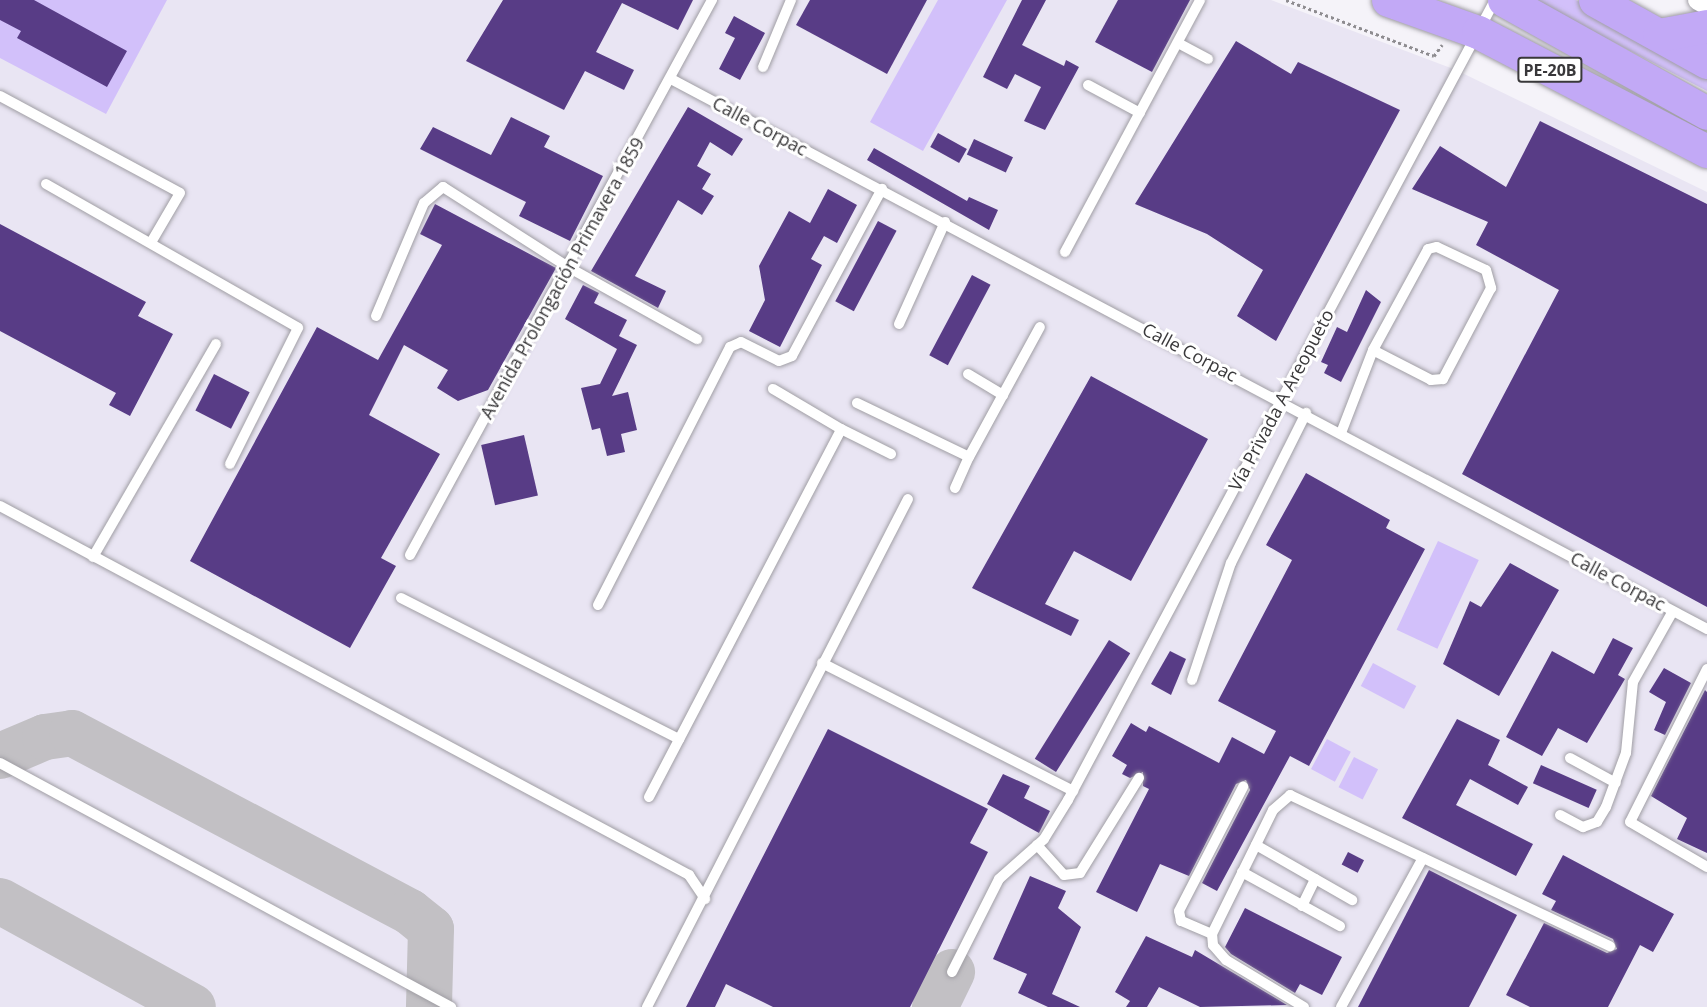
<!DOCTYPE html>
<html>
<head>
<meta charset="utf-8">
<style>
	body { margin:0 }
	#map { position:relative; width:1707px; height:1007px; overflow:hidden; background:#f5f3f9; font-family:"Open Sans",sans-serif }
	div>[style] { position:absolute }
	.built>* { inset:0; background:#e9e5f3 }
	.green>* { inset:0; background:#d2c0fa; transform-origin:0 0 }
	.taxiway>* { height:46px; margin:-23px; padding:0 23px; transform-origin:23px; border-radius:23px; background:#c2c0c4 }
	.building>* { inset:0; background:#583c86; transform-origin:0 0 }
	.path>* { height:3px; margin-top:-1.5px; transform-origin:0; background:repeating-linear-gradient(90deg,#8e8c90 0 3px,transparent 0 6px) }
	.roads { filter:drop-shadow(0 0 2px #a09ea4) drop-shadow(0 0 2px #a09ea4) }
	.lane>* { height:10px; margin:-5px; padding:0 5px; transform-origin:5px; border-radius:5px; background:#fff }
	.street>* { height:20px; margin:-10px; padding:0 10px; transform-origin:10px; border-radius:10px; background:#fff }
	.highway>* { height:33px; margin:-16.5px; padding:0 16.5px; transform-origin:16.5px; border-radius:16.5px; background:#c2a9f6 }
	span { translate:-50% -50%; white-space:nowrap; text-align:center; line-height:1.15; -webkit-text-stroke:6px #fff; paint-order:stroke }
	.shield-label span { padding:2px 4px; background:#fff; border:2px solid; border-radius:4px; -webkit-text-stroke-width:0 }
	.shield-label { font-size:16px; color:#39383a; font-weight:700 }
	.street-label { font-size:18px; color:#39383a }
</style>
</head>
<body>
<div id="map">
	<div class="built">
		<div style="clip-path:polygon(0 0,1271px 0,1456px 70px,1707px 192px,1707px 1007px,0 1007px)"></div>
	</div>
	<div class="green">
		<div style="clip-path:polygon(0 0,167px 0,106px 114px,0 58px)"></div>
		<div style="clip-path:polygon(938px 0,1007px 0,923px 151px,870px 122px)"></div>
		<div style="clip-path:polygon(1533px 0,1576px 0,1707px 70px,1707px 91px)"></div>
		<div style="left:1438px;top:541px;width:45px;height:98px;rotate:25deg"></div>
		<div style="left:1373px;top:663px;width:49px;height:26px;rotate:28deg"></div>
		<div style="left:1327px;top:739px;width:27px;height:34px;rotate:28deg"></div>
		<div style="left:1354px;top:757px;width:27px;height:34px;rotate:27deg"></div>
	</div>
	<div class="taxiway">
		<div style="left:0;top:756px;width:49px;rotate:-22.9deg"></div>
		<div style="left:45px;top:737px;width:27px;rotate:-8deg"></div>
		<div style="left:72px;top:733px;width:382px;rotate:27.9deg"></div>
		<div style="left:410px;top:912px;width:27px;rotate:39deg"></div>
		<div style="left:431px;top:929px;width:78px;rotate:91.5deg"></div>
		<div style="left:0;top:901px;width:220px;rotate:28.8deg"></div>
		<div style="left:935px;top:1007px;width:39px;rotate:-64deg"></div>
	</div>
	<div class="building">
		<div style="clip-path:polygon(0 0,34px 0,127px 51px,107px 87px,17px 38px,21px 31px,0 20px)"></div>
		<div style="clip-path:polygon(503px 0,693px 0,678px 30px,622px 3px,596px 52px,634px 70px,624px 90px,585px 71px,564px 110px,466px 61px)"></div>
		<div style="clip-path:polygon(810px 0,927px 0,887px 74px,796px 25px)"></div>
		<div style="clip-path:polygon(1022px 0,1046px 0,1022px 45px,1064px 66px,1066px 60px,1079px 67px,1045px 130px,1024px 121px,1041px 87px,1015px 74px,1007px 89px,983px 77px)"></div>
		<div style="clip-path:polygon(1118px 0,1190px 0,1152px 72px,1095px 42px)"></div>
		<div style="clip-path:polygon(734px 16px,765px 33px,740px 80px,719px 69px,735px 38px,725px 33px)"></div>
		<div style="clip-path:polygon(1236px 41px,1291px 74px,1298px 62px,1400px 110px,1276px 341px,1237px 316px,1263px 270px,1207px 234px,1135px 204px)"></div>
		<div style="clip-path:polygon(688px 107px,743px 139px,732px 156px,710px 142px,697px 166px,711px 174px,702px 189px,714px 196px,702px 215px,678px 200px,635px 276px,666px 291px,658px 308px,591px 271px)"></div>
		<div style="clip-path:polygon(511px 117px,550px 136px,544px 147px,603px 176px,570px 241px,519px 216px,526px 202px,420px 149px,433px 127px,491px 155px)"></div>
		<div style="clip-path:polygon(1540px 121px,1707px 204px,1707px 607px,1462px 474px,1559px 290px,1476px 245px,1488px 222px,1412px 189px,1440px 146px,1506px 187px)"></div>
		<div style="left:938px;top:133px;width:33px;height:16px;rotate:29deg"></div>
		<div style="left:974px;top:139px;width:43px;height:17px;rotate:25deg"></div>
		<div style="clip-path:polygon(874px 148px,967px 201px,969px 197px,998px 210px,989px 230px,867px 160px)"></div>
		<div style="clip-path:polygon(828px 189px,857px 205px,837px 243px,824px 236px,811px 259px,822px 265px,780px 347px,749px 331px,765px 300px,759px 266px,789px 211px,810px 223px)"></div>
		<div style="clip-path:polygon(435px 204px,556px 268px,488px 390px,458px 401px,437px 388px,448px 370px,404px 345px,369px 415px,440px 454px,381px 558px,396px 566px,350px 648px,190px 561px,317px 327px,378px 360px,442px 245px,420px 234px)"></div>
		<div style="left:878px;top:221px;width:21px;height:91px;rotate:28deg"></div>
		<div style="clip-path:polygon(0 224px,146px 302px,138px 316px,173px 334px,130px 416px,109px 405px,116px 393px,0 331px)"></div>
		<div style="left:972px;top:275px;width:21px;height:91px;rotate:28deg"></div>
		<div style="clip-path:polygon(583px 285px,599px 293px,594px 303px,627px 320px,619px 336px,637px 345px,612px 396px,628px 392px,637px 430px,621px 434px,625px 452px,607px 456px,600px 428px,592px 430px,581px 388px,600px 384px,617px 349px,565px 319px)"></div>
		<div style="clip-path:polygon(1366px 290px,1381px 302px,1341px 382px,1324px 373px,1328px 365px,1321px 362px,1337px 327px,1347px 332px)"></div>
		<div style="left:214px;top:374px;width:40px;height:41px;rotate:27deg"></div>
		<div style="clip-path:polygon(1091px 376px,1208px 439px,1131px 581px,1074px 551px,1045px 604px,1079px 620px,1071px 636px,972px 588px)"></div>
		<div style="left:524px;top:435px;width:62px;height:44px;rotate:77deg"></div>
		<div style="clip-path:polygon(1306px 473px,1390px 520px,1386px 528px,1425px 549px,1309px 766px,1290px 756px,1217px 891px,1202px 883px,1250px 790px,1246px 780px,1236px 784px,1189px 876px,1160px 864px,1137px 912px,1096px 892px,1149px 789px,1143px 786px,1143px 772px,1130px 778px,1122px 774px,1127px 765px,1112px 756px,1131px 723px,1146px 732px,1149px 726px,1219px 763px,1232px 737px,1264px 754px,1276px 731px,1218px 701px,1292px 560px,1266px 545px)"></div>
		<div style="clip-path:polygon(1510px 563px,1559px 590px,1499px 696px,1443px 664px,1470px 601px,1481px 607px)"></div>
		<div style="clip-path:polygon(1613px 638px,1633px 648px,1618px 675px,1625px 679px,1587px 743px,1558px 728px,1542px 756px,1506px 737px,1552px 651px,1594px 674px)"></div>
		<div style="left:1109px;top:640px;width:25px;height:140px;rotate:32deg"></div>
		<div style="clip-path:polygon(1170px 651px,1186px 659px,1171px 695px,1151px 684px)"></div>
		<div style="clip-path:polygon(1664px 668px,1691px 683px,1665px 735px,1654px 730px,1666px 702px,1649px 692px)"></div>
		<div style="clip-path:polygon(1705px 690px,1707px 692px,1707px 853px,1677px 839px,1687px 818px,1651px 796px)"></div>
		<div style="clip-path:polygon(1457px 719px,1500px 740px,1488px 765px,1528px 787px,1518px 805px,1470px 779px,1456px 805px,1533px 844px,1516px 876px,1402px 818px)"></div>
		<div style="clip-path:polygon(828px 729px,988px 809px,970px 843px,988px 852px,910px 1007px,773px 1007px,726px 984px,715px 1007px,686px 1007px)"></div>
		<div style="left:1541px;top:765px;width:61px;height:20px;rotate:24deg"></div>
		<div style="clip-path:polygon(1003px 774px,1030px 786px,1024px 798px,1050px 811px,1039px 833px,987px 804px)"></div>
		<div style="left:1348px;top:852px;width:18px;height:14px;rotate:27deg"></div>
		<div style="clip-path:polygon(1563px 855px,1674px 914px,1653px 952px,1640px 945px,1608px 1007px,1530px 1007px,1506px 995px,1544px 923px,1607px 953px,1617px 949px,1613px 939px,1551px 910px,1556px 901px,1542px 894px)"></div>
		<div style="clip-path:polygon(1429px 870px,1517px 915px,1469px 1007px,1358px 1007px)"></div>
		<div style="clip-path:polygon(1030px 876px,1066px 891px,1058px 908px,1081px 927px,1052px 994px,1080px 1007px,1048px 1007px,1018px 993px,1027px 974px,993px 959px)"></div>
		<div style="clip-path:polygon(1245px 908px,1342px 957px,1322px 995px,1300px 984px,1295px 993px,1231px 954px,1225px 947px)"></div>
		<div style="clip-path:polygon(1146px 936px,1192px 957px,1195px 950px,1287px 1005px,1200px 1007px,1159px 987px,1147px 1007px,1126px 1007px,1130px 1001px,1115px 992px)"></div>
	</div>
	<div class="path">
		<div style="left:1286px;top:0;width:158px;rotate:20.7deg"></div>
		<div style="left:1434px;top:56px;width:14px;rotate:-54deg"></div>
	</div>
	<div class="roads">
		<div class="lane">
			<div style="left:1178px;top:43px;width:34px;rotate:28deg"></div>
			<div style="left:763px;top:67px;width:73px;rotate:-67.3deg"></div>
			<div style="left:671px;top:79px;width:1173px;rotate:27.96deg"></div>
			<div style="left:1088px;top:85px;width:59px;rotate:28.3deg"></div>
			<div style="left:0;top:96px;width:204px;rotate:28.3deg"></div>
			<div style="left:180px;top:193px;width:56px;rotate:120.3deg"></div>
			<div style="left:46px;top:184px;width:290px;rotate:29.7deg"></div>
			<div style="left:298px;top:328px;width:152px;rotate:116.6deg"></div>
			<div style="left:1065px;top:252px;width:286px;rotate:-61.8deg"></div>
			<div style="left:376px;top:316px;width:123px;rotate:-67deg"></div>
			<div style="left:424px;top:203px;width:25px;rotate:-40deg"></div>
			<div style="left:443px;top:187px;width:148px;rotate:32.6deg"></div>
			<div style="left:568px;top:267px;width:148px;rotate:29.2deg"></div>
			<div style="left:899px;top:324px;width:112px;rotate:-65.7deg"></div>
			<div style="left:968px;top:374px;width:41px;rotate:31deg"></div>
			<div style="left:857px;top:403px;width:124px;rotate:25.7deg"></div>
			<div style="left:969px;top:457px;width:148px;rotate:-61.4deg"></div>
			<div style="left:841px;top:429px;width:56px;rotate:26.6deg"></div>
			<div style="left:1341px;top:433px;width:89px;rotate:-68.9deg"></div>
			<div style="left:1373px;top:350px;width:115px;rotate:-61.4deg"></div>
			<div style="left:1428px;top:249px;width:9px;rotate:-13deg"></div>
			<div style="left:1437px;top:247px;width:54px;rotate:25.1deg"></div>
			<div style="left:1486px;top:270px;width:19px;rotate:74deg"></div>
			<div style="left:1491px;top:288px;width:103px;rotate:117.8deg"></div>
			<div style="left:1443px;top:379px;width:12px;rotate:175deg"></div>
			<div style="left:1431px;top:380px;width:65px;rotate:-152.7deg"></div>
			<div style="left:955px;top:488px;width:34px;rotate:-66deg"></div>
			<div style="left:0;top:506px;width:782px;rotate:28.17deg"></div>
			<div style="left:689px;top:875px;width:29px;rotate:56deg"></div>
			<div style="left:410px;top:555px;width:632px;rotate:-61.45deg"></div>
			<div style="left:93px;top:557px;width:246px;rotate:-60deg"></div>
			<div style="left:401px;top:598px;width:312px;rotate:26.9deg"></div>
			<div style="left:598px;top:605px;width:290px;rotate:-62.9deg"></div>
			<div style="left:730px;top:347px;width:12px;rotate:-24deg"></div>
			<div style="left:741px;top:342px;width:42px;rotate:26.6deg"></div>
			<div style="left:779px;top:361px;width:14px;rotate:-21deg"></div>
			<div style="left:792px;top:356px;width:190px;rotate:-61.7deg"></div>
			<div style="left:822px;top:663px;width:282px;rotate:27deg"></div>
			<div style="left:1707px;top:669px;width:171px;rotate:116.7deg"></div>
			<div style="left:1630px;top:822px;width:89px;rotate:30.3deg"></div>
			<div style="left:1192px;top:680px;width:123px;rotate:-71.6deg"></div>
			<div style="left:1231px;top:563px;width:168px;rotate:-63.4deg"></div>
			<div style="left:1570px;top:758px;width:52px;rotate:28.5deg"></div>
			<div style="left:0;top:763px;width:513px;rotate:28.41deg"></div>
			<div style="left:649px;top:797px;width:415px;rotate:-62.4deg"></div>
			<div style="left:841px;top:429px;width:79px;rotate:-149.5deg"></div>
			<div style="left:1560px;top:815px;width:26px;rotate:28deg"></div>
			<div style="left:1583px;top:827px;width:15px;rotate:-20deg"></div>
			<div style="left:1597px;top:822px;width:17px;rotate:-59deg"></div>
			<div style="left:1606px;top:807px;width:58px;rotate:-69.7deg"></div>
			<div style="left:1626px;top:753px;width:71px;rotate:-84.4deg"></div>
			<div style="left:1633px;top:682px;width:81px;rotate:-60.6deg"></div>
			<div style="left:1037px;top:845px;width:40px;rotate:48deg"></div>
			<div style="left:1064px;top:875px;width:16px;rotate:-7deg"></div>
			<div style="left:1080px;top:873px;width:112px;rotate:-58.2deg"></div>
			<div style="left:1256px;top:845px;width:111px;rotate:29.8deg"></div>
			<div style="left:1242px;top:872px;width:112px;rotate:28.9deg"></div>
			<div style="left:1302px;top:906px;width:30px;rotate:-64deg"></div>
			<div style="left:1212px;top:934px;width:34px;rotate:-157deg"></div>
			<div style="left:1181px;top:921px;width:10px;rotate:-101deg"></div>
			<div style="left:1179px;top:911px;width:140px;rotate:-62.7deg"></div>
			<div style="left:952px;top:972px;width:104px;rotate:-63.2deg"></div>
			<div style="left:999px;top:879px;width:60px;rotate:-41.6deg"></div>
			<div style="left:1044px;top:839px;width:46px;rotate:-58.4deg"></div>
			<div style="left:1068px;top:800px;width:907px;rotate:-61.91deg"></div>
			<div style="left:647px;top:1007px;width:571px;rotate:-62.81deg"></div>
			<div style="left:1304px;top:1007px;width:91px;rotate:-148.9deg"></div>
			<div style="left:1226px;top:960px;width:20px;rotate:-131deg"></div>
			<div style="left:1213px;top:945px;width:11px;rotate:-95deg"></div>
			<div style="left:1212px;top:934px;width:138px;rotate:-63.8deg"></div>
			<div style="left:1273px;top:810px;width:23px;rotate:-41deg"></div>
			<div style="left:1290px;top:795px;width:354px;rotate:25.3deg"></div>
			<div style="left:1341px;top:1007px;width:170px;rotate:-61.2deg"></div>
		</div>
		<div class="street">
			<div style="left:1698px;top:0;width:10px;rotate:29deg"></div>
		</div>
		<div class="highway">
			<div style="left:1388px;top:0;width:96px;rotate:19.6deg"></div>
			<div style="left:1478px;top:32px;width:258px;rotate:27.5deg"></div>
			<div style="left:1504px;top:0;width:232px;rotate:29.1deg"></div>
			<div style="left:1595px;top:0;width:128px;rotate:29deg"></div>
			<div style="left:1659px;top:35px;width:49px;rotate:-10.6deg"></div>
		</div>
	</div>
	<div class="shield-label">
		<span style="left:1550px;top:70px">PE-20B</span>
	</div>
	<div class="street-label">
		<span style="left:760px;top:126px;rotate:28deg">Calle Corpac</span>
		<span style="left:562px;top:278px;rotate:-61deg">Avenida Prolongación Primavera 1859</span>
		<span style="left:1190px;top:352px;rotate:28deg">Calle Corpac</span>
		<span style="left:1281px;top:400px;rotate:-62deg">Vía Privada A Areopueto</span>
		<span style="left:1618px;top:581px;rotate:28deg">Calle Corpac</span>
	</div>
</div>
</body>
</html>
